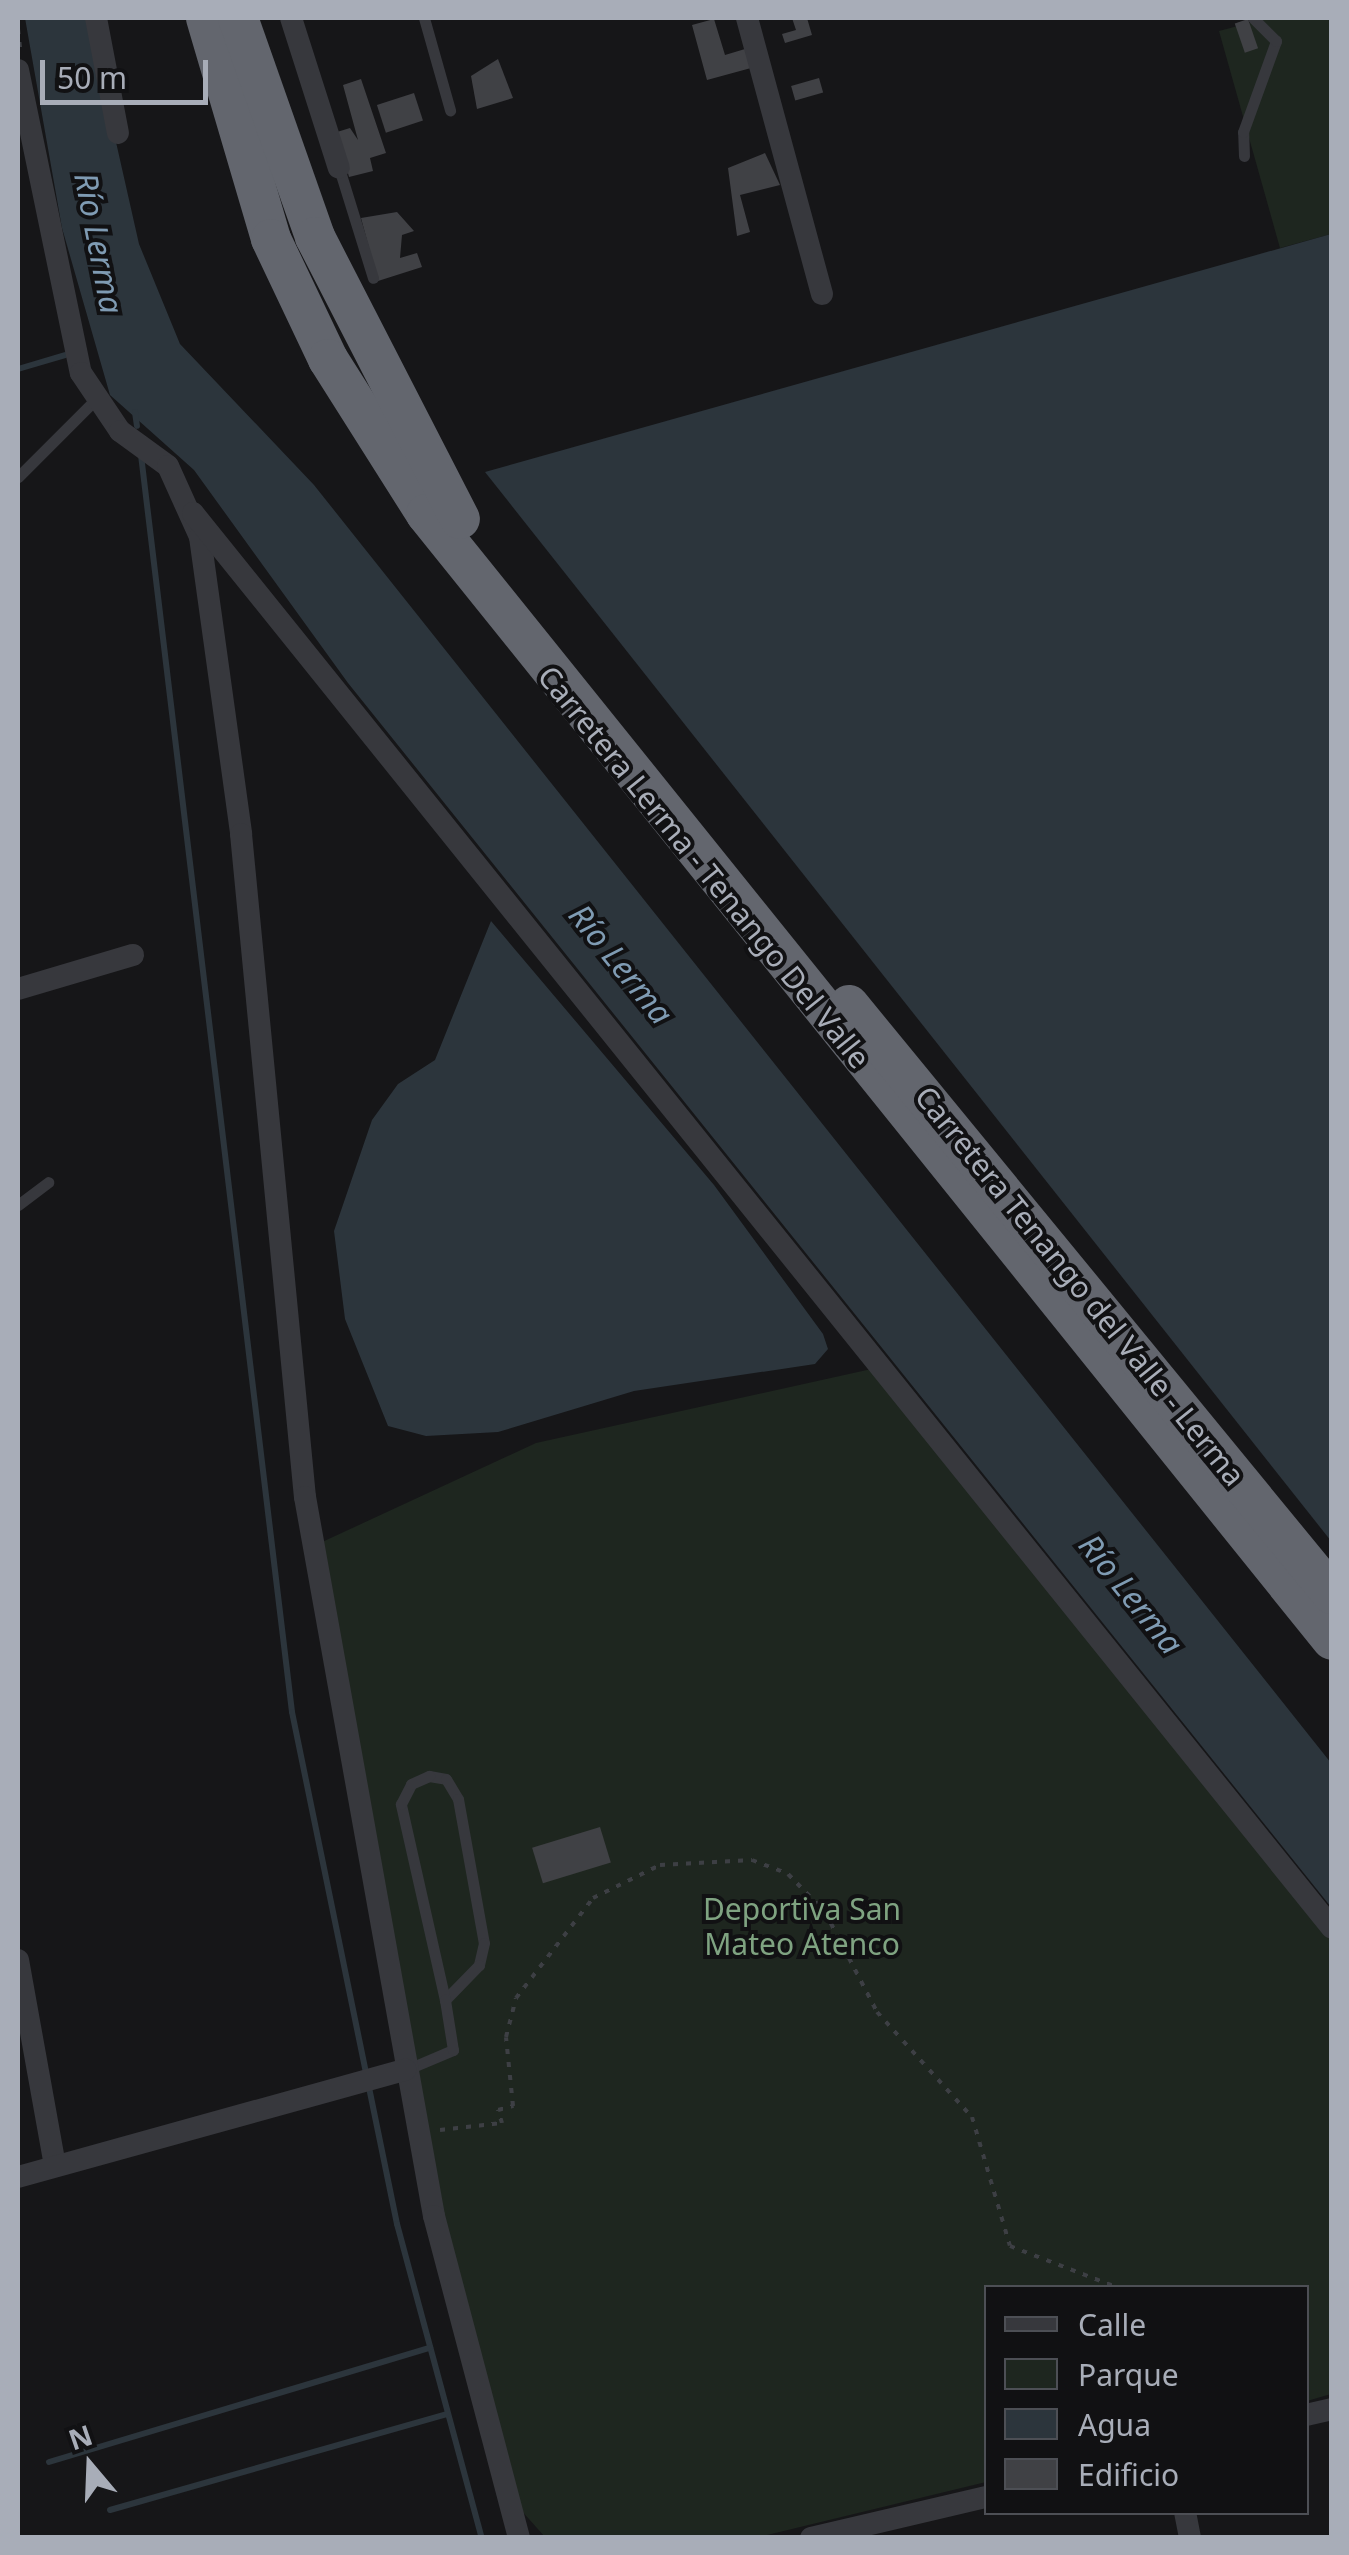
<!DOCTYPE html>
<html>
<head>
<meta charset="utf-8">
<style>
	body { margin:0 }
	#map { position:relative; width:1349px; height:2555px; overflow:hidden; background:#161618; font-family:"Noto Sans",sans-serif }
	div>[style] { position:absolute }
	.green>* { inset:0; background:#1e261f }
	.water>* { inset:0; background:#2c353c }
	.stream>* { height:6px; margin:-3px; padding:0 3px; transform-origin:3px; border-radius:3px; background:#2c353c }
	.building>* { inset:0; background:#404145; transform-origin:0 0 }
	.path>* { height:4px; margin-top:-2px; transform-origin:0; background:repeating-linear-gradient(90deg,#3d3f44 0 5px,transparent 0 13px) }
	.service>* { height:11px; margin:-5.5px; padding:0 5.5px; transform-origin:5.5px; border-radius:5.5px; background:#37383d }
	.minor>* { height:22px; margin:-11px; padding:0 11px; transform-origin:11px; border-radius:11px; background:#37383d }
	.motorway>* { height:40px; margin:-20px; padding:0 20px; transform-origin:20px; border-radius:20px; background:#63666e }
	span { translate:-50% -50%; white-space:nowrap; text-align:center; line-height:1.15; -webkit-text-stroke:8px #111113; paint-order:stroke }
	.street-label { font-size:30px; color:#a8adb8 }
	.park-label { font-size:30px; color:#7fa381 }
	.water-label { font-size:32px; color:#7f9bb3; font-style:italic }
	.frame { position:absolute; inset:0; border:20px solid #a8adb8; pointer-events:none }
	.legend { position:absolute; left:984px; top:2285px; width:325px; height:230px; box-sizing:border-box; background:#111113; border:2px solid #4d4f55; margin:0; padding:12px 18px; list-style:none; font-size:30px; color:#a8adb8 }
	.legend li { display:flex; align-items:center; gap:20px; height:50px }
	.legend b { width:50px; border:2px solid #4d4f55 }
	.north { position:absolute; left:40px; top:2415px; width:100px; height:100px; -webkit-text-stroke:8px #111113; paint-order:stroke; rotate:341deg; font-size:28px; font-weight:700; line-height:40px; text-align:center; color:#a8adb8 }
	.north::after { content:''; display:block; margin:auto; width:35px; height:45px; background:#a8adb8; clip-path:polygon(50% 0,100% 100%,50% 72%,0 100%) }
	.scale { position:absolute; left:40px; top:60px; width:168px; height:45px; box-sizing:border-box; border:5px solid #a8adb8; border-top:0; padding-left:12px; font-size:30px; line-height:35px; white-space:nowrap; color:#a8adb8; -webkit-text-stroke:8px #111113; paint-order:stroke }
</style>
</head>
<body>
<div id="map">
	<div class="green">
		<div style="clip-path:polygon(1268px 18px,1331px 18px,1331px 234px,1280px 248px,1219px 31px)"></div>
		<div style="clip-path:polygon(876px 1368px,1331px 1940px,1331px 2394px,1307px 2401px,1306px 2288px,986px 2288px,986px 2482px,759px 2537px,545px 2537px,520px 2509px,434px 2175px,320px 1543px,536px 1443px)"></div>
	</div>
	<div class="water">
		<div style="clip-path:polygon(25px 18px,88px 18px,139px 244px,180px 344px,314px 485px,1331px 1763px,1331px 1907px,348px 683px,194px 470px,110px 395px,62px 228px)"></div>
		<div style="clip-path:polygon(1331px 234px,1332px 234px,1331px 1541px,485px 472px)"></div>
		<div style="clip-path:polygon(491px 921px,714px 1185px,823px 1334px,828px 1349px,815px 1364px,634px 1391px,498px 1432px,426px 1436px,388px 1426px,345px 1319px,334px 1231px,372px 1120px,398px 1084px,435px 1060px)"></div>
	</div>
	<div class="stream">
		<div style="left:18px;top:369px;width:49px;rotate:-16.6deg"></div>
		<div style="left:135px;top:412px;width:14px;rotate:82deg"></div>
		<div style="left:141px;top:455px;width:1266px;rotate:83.15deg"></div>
		<div style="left:292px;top:1712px;width:523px;rotate:78.41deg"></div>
		<div style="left:397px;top:2224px;width:325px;rotate:74.9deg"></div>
		<div style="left:49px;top:2462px;width:398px;rotate:-16.7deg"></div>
		<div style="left:110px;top:2510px;width:351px;rotate:-15.9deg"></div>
	</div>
	<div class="building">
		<div style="clip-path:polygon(792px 18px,807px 18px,812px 35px,785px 43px,782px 34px,796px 30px)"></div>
		<div style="clip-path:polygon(714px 19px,725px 55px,745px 49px,751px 68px,707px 80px,692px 25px)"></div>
		<div style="left:1248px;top:19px;width:31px;height:14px;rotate:71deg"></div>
		<div style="clip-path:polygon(498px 59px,513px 98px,477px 109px,471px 76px)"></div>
		<div style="left:819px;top:78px;width:15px;height:29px;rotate:74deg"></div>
		<div style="clip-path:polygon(361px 79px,386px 153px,370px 158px,373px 171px,349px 177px,337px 132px,350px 128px,358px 140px,343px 85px)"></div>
		<div style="left:414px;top:93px;width:29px;height:39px;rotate:72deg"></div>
		<div style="clip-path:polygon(765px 153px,780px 185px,740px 195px,750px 232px,737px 236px,728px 168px)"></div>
		<div style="clip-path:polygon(397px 212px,414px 231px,402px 235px,400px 258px,417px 253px,422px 267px,378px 281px,361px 218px)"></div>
		<div style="left:600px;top:1827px;width:37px;height:71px;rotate:73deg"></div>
	</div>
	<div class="path">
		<div style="left:18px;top:29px;width:19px;rotate:84deg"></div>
		<div style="left:440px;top:2130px;width:62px;rotate:-6.4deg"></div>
		<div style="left:502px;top:2123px;width:14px;rotate:-107deg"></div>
		<div style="left:498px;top:2110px;width:16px;rotate:-15deg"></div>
		<div style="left:513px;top:2106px;width:69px;rotate:-95.8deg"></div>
		<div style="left:506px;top:2037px;width:40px;rotate:-75.6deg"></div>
		<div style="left:516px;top:1998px;width:126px;rotate:-52.4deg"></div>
		<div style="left:593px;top:1898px;width:75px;rotate:-26.2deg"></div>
		<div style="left:660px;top:1865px;width:92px;rotate:-3.1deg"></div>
		<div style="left:752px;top:1860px;width:39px;rotate:21deg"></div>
		<div style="left:788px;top:1874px;width:53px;rotate:45.8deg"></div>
		<div style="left:825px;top:1912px;width:113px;rotate:62.5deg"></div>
		<div style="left:877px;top:2012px;width:142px;rotate:47.9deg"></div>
		<div style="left:972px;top:2117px;width:134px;rotate:73.6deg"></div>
		<div style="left:1010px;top:2246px;width:117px;rotate:21.1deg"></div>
	</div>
	<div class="service">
		<div style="left:424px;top:18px;width:96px;rotate:74.2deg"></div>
		<div style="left:1244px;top:156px;width:24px;rotate:-92deg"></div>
		<div style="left:1243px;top:132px;width:97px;rotate:-70.1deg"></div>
		<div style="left:1276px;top:41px;width:33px;rotate:-135deg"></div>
		<div style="left:339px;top:168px;width:115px;rotate:72.8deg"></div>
		<div style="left:18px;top:477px;width:109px;rotate:-45deg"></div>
		<div style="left:18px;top:1205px;width:38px;rotate:-37deg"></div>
		<div style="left:429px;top:1776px;width:17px;rotate:10deg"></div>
		<div style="left:446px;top:1779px;width:23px;rotate:59deg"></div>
		<div style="left:458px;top:1799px;width:146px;rotate:79.8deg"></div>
		<div style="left:484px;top:1943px;width:23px;rotate:103deg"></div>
		<div style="left:479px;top:1965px;width:49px;rotate:134.2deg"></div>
		<div style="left:445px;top:2000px;width:201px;rotate:-102.7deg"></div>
		<div style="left:401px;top:1804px;width:22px;rotate:-63deg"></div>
		<div style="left:411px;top:1784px;width:20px;rotate:-24deg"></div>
		<div style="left:408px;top:2069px;width:49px;rotate:-22.9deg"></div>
		<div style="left:453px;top:2050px;width:51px;rotate:-99.1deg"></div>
	</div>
	<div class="minor">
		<div style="left:96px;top:18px;width:117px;rotate:79.2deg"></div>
		<div style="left:291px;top:18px;width:157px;rotate:72.3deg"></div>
		<div style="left:747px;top:18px;width:286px;rotate:74.8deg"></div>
		<div style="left:18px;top:70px;width:309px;rotate:78.3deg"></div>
		<div style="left:81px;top:373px;width:70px;rotate:56.1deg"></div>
		<div style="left:120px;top:431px;width:59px;rotate:36.1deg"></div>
		<div style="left:168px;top:466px;width:78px;rotate:65.7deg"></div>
		<div style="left:200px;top:537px;width:300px;rotate:82.1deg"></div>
		<div style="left:241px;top:834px;width:666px;rotate:84.49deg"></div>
		<div style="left:305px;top:1497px;width:730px;rotate:79.83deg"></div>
		<div style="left:434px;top:2216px;width:333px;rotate:75.2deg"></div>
		<div style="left:193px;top:513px;width:1816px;rotate:51.17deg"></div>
		<div style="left:18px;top:989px;width:120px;rotate:-16.5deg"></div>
		<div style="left:18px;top:1960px;width:209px;rotate:79.8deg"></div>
		<div style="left:18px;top:2177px;width:402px;rotate:-15.5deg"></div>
		<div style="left:1306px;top:2415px;width:27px;rotate:-13deg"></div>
		<div style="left:1185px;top:2512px;width:26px;rotate:79deg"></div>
		<div style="left:811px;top:2538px;width:180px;rotate:-13.2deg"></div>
	</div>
	<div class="motorway">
		<div style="left:206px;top:18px;width:230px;rotate:73.6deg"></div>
		<div style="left:271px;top:239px;width:133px;rotate:64.6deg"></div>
		<div style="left:328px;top:359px;width:183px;rotate:57.7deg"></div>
		<div style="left:426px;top:514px;width:1445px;rotate:51.18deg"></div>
		<div style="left:238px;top:18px;width:232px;rotate:70.6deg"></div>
		<div style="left:315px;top:237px;width:317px;rotate:62.8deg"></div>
		<div style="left:849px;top:1005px;width:762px;rotate:50.65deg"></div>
	</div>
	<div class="street-label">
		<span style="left:704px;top:867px;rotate:51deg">Carretera Lerma - Tenango Del Valle</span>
		<span style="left:1080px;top:1286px;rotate:51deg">Carretera Tenango del Valle - Lerma</span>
	</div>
	<div class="park-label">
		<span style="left:802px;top:1926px">Deportiva San<br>Mateo Atenco</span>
	</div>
	<div class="water-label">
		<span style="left:99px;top:243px;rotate:79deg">Río Lerma</span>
		<span style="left:621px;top:964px;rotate:51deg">Río Lerma</span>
		<span style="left:1131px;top:1594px;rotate:51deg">Río Lerma</span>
	</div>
	<div class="frame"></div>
	<ul class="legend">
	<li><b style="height:12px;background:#37383d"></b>Calle</li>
	<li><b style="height:28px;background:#1e261f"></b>Parque</li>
	<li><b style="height:28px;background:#2c353c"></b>Agua</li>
	<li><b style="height:28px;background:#404145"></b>Edificio</li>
	</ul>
	<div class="north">N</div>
	<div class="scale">50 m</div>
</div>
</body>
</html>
